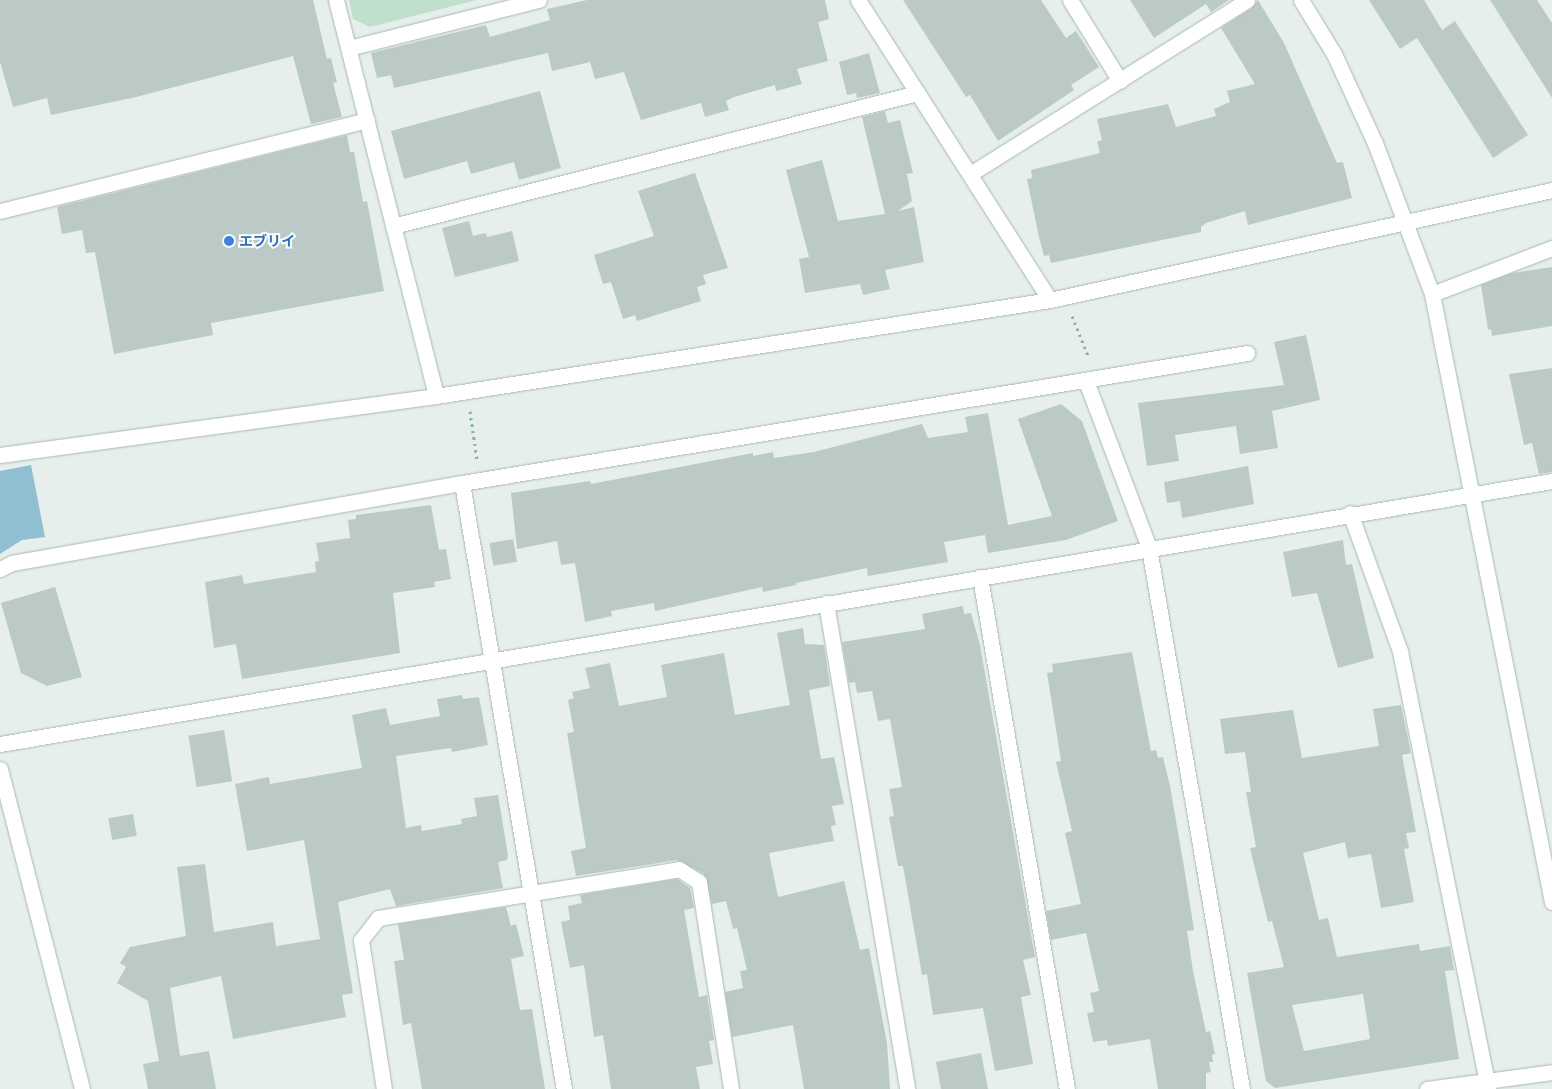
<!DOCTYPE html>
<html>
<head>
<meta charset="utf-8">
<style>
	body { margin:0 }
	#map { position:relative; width:1552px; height:1089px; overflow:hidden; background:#e6efec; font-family:Poppins,"Noto Sans JP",sans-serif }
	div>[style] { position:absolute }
	.green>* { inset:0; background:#c0dfcd }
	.water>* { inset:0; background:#90bed2 }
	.building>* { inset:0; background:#bbcac6; transform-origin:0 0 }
	.path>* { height:3px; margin-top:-1.5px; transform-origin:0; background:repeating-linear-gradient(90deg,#87b2ab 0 2.5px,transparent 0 6.5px) }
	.roads { filter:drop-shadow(0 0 1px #a8b7b4) drop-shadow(0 0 1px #a8b7b4) }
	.minor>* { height:15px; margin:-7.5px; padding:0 7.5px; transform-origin:7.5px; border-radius:7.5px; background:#fff }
	.dots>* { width:14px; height:14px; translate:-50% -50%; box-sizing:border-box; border:2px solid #f7fbfa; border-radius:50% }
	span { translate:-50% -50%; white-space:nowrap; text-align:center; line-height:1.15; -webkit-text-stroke:4px #f7fbfa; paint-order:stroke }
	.shop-label { font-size:14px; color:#366cbe; font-weight:700 }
	.left { translate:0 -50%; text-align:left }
</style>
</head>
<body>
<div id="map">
	<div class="green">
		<div style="clip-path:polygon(349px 0,477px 0,370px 27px,353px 19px)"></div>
	</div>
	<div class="water">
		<div style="clip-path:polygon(31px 465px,45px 537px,22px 540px,0 554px,0 471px)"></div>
	</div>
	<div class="building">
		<div style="clip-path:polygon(0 0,313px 0,327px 59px,331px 58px,337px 82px,333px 83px,342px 117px,311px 124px,293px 56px,136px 97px,51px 115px,47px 98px,13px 107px,0 62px)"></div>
		<div style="clip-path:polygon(587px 0,825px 0,829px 19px,818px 22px,828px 61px,797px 69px,802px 84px,776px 91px,775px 85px,734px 97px,726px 101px,729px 110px,705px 117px,701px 103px,641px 120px,624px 72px,595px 79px,590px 62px,552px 71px,548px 53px,394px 88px,391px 75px,377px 78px,371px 53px,486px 25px,490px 37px,550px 20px,547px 9px)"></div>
		<div style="clip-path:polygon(903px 0,1041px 0,1066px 38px,1076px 31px,1099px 67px,1071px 85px,1074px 90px,998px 141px,970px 95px,966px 97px)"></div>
		<div style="clip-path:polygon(1130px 0,1229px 0,1211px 12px,1206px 4px,1154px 38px)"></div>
		<div style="clip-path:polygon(1258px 0,1284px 43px,1337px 163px,1343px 162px,1352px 198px,1248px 225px,1245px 211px,1206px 223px,1201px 227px,1201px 232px,1051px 263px,1049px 255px,1044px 256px,1039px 237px,1027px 179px,1032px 178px,1031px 170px,1100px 153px,1097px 142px,1102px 140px,1097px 119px,1168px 104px,1176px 127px,1216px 116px,1214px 109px,1230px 102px,1227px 91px,1255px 84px,1221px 28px,1252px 8px)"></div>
		<div style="clip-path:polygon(1369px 0,1424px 0,1442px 30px,1455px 21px,1528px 135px,1493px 158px,1417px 38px,1400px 49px)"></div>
		<div style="clip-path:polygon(1490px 0,1537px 0,1552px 23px,1552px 98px)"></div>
		<div style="clip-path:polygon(869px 53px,880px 93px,857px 98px,856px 93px,847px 95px,839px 62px)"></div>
		<div style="clip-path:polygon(540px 91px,561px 168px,519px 180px,514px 162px,471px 174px,467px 161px,404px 179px,391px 131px)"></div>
		<div style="clip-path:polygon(885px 111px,888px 123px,900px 120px,913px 173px,907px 174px,912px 201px,898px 211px,914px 207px,924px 262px,885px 270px,890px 289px,863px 295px,860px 284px,805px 293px,799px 259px,809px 257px,786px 170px,822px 160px,838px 221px,885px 214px,862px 117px)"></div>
		<div style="clip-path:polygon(347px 135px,350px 152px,354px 152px,363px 202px,367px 201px,384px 291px,211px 323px,213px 335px,114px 354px,95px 252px,86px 253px,82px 230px,62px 234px,57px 207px)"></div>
		<div style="clip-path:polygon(695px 173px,728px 268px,703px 275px,706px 284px,697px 287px,701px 301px,637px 321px,635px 315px,623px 319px,611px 282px,603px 284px,594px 255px,654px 236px,638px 191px)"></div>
		<div style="clip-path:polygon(469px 221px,473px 236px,486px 233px,487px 237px,512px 231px,519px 261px,455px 277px,442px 228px)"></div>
		<div style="clip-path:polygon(1552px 267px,1552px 326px,1492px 336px,1491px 329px,1488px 330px,1481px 285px,1512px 273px)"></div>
		<div style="clip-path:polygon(1306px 335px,1320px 400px,1272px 411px,1278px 448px,1240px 454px,1236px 426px,1175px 435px,1179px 461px,1147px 466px,1138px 403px,1284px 385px,1274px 342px)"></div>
		<div style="clip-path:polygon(1552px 368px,1552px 472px,1539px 474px,1532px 443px,1524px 445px,1509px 374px)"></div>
		<div style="clip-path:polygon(1061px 404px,1082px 421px,1118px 521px,1066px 540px,988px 553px,985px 535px,944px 542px,948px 562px,868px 576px,867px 568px,796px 583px,796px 585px,763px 592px,762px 587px,655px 611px,654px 603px,611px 611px,612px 616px,585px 622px,575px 563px,561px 565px,557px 541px,517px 549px,511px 493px,590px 481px,591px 484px,753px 453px,753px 456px,773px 452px,774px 458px,814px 452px,922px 424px,928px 438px,968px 432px,965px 417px,988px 413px,1008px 525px,1052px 516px,1018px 419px)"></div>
		<div style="clip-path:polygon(1248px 466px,1254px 504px,1182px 518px,1180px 501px,1167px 503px,1164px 482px)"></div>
		<div style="clip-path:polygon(431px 505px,439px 550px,446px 549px,451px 579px,434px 582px,435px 587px,393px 593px,400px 653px,242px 679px,236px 644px,214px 648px,205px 582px,242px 575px,244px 584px,316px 572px,315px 562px,319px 561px,316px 543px,350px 538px,348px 520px,356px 519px,356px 515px)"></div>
		<div style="left:513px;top:539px;width:23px;height:24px;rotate:80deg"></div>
		<div style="clip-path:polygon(1343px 540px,1346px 565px,1352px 564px,1374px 658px,1338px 668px,1317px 593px,1292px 597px,1283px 552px)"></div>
		<div style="clip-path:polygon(55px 587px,82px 677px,47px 686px,21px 673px,1px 603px)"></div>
		<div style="clip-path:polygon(963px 606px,964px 614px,971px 613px,980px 645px,1035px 957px,1023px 960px,1031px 995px,1021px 997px,1033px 1064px,995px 1071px,983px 1008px,933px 1015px,927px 974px,922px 975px,903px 866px,898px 866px,889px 817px,894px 816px,889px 789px,902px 787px,890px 719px,878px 721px,872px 691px,857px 693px,855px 682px,849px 683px,842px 642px,925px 629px,922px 614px)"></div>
		<div style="clip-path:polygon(803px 628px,805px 644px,824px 645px,830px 686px,809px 690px,821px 759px,834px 757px,844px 804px,832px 806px,836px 825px,831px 826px,834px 841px,769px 853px,778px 897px,844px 881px,860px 950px,869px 948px,887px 1043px,890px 1089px,804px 1089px,793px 1025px,732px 1037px,725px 992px,743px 988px,740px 971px,747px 970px,737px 928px,733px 929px,726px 901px,712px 904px,704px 874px,677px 860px,576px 876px,571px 851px,586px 848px,567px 733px,574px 732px,568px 700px,574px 698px,572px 692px,590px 688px,585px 668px,610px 663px,619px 706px,667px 697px,661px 665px,724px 653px,735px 715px,790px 705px,777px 633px)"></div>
		<div style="clip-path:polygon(1132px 652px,1151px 751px,1156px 750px,1158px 758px,1163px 757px,1170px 786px,1184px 867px,1194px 930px,1187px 931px,1193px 971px,1206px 1032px,1210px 1031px,1215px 1054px,1212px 1055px,1213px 1062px,1209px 1062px,1211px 1072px,1206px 1073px,1206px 1089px,1158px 1089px,1150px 1039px,1108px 1046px,1107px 1040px,1093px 1042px,1087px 1013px,1094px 1012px,1090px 993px,1099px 991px,1086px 933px,1051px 940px,1046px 911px,1081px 904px,1065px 833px,1072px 831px,1056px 762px,1061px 761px,1047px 673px,1053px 672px,1052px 664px)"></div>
		<div style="clip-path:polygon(462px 695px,463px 699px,479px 697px,488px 745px,452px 752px,451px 748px,396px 756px,406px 828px,421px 825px,422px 831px,462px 824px,461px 819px,477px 816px,474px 798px,498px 795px,508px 855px,507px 860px,498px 862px,503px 888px,396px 906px,390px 889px,338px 902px,353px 993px,342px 995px,346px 1017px,233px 1039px,221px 976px,170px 988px,180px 1056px,209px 1051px,216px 1089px,148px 1089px,143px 1064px,159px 1061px,148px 1001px,117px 983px,126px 967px,120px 963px,130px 947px,186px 936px,177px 867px,205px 864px,214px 932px,273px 922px,276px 946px,320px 939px,304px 840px,247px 851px,235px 784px,269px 777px,270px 784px,362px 768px,352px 715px,386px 708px,390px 725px,440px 716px,437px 699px)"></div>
		<div style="clip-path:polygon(evenodd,1401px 705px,1411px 753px,1402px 755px,1416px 832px,1406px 833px,1409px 848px,1404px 849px,1414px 902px,1381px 908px,1371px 854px,1348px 858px,1345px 842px,1303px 853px,1319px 920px,1328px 918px,1337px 957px,1419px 944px,1420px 951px,1450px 946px,1454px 970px,1445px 971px,1459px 1059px,1275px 1088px,1266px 1081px,1247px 973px,1284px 967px,1272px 921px,1268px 922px,1250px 848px,1256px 847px,1246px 792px,1251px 792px,1245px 752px,1225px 754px,1220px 719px,1293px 710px,1302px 758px,1379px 746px,1373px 709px,1401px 705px,1363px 994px,1370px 1039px,1304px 1051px,1292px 1005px,1363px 994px)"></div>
		<div style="left:224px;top:730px;width:52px;height:36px;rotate:81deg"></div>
		<div style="left:133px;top:814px;width:22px;height:25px;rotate:80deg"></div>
		<div style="clip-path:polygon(677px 879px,690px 888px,694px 908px,684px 910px,699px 997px,707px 995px,714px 1040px,709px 1041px,713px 1064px,696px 1067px,700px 1089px,611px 1089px,603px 1035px,594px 1037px,584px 965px,570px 968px,561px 922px,570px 920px,568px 906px,582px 903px,580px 895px)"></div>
		<div style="clip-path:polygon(506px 907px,511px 926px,516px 924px,524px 956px,511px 959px,520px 1010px,532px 1009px,545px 1089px,422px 1089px,411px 1023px,403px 1025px,394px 961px,404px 960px,398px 924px)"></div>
		<div style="clip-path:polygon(981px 1053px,988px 1089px,941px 1089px,936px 1062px)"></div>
	</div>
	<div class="path">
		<div style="left:1072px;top:316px;width:45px;rotate:68deg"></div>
		<div style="left:470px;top:411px;width:49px;rotate:81.9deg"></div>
	</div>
	<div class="roads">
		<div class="minor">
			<div style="left:336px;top:0;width:408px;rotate:75.8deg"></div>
			<div style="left:858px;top:0;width:356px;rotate:57.4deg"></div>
			<div style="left:1070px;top:0;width:95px;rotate:58.3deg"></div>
			<div style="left:1301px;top:0;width:63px;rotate:58.6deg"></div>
			<div style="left:1334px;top:54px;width:98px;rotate:65.3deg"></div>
			<div style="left:1375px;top:143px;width:161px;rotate:69.3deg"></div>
			<div style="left:1432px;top:294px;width:620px;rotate:78.84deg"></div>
			<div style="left:349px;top:48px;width:196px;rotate:-14.2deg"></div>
			<div style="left:970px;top:174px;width:327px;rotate:-32.1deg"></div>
			<div style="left:0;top:211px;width:378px;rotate:-13.9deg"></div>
			<div style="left:393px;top:226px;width:541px;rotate:-14.24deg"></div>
			<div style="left:1432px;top:294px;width:129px;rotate:-21deg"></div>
			<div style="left:1086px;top:381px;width:178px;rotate:69.3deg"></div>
			<div style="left:1149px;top:548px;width:549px;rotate:80.25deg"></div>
			<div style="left:0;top:455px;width:440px;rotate:-7.7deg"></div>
			<div style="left:436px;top:396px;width:621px;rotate:-8.89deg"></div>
			<div style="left:1050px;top:300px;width:514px;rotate:-12.36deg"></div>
			<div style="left:462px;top:483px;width:615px;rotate:80.45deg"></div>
			<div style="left:1350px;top:513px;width:147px;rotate:70.1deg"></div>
			<div style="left:1400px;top:651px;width:447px;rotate:78.6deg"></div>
			<div style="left:0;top:569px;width:13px;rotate:-27deg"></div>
			<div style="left:12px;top:563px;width:457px;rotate:-10.1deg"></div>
			<div style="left:462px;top:483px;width:796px;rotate:-9.4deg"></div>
			<div style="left:980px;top:577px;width:519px;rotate:80.36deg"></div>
			<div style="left:826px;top:603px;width:493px;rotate:80.5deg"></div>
			<div style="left:0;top:744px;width:1574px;rotate:-9.62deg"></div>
			<div style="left:0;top:769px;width:330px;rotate:75.6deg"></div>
			<div style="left:384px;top:1089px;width:151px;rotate:-98.8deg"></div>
			<div style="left:361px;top:940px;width:28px;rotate:-52deg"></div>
			<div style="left:378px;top:918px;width:305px;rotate:-9.2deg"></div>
			<div style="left:679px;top:869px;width:24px;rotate:33deg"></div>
			<div style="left:699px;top:882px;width:209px;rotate:81.2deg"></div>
			<div style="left:1427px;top:1089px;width:126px;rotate:-7.7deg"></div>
		</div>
	</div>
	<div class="dots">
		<div style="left:229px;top:241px;background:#3f7fe0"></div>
	</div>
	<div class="shop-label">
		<span class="left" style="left:239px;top:241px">エブリイ</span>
	</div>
</div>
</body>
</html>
